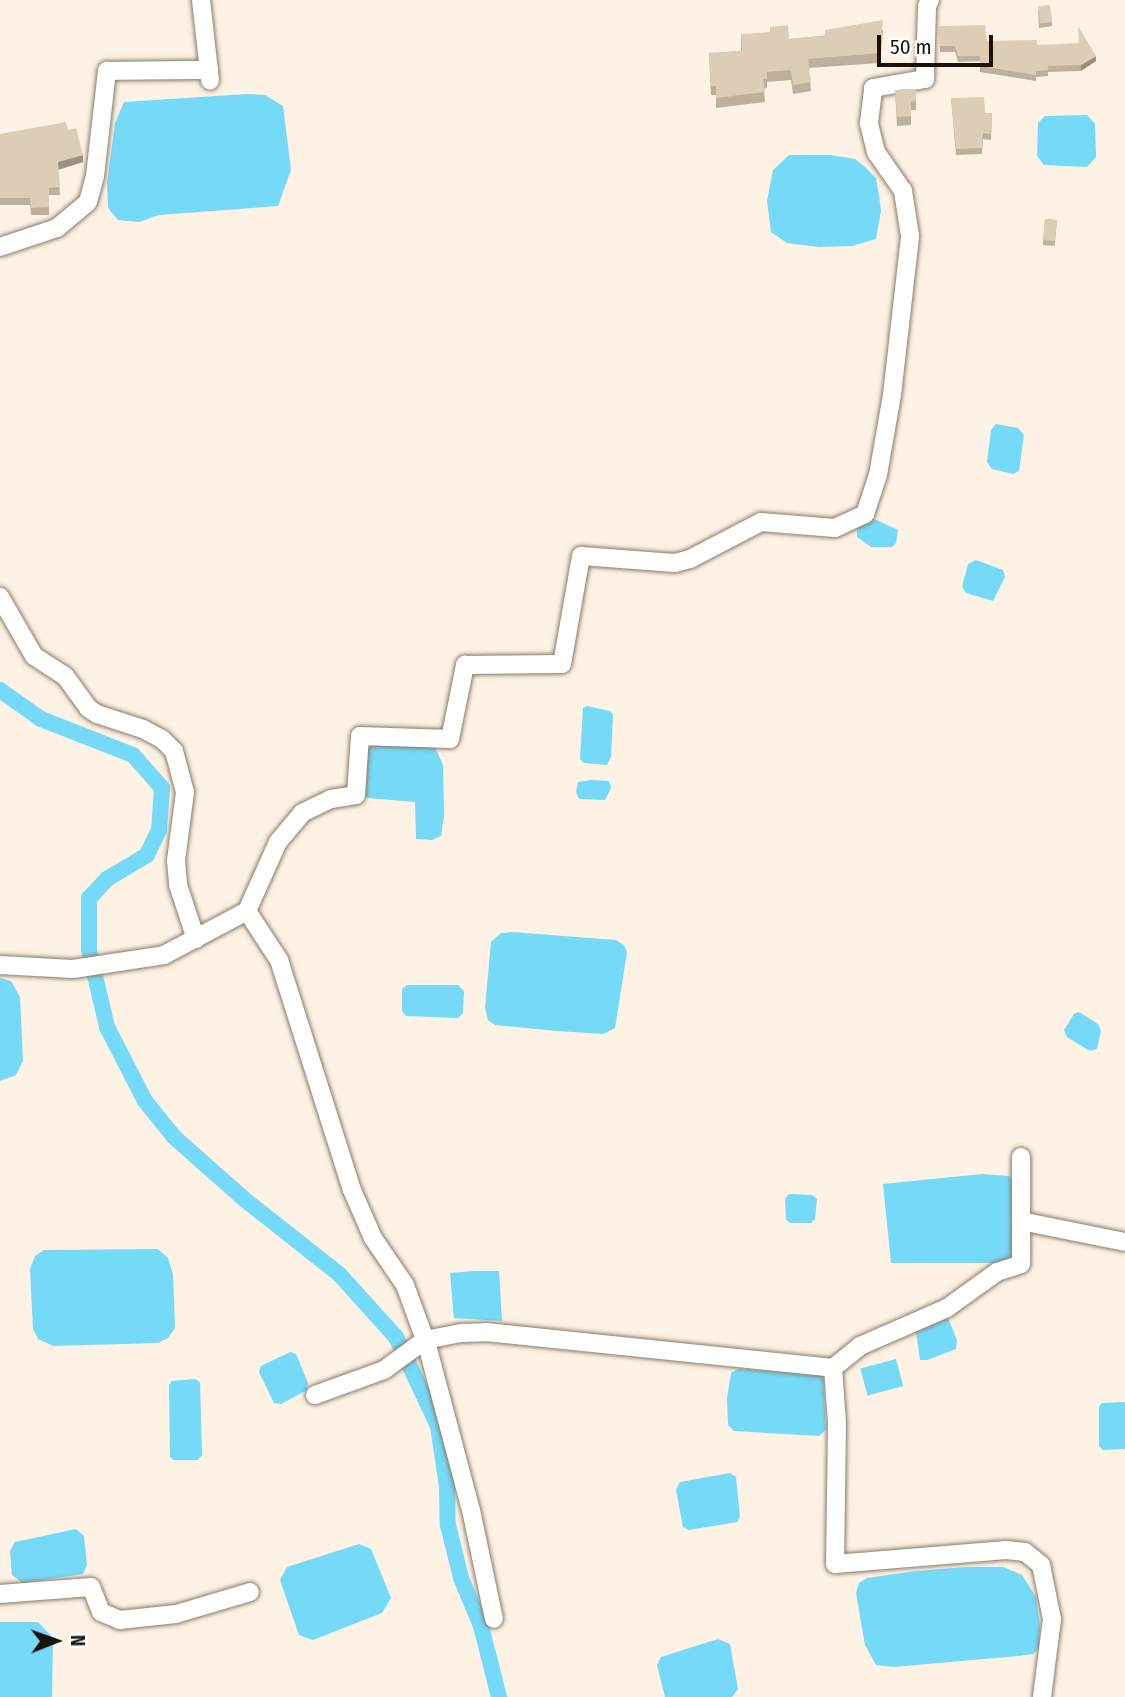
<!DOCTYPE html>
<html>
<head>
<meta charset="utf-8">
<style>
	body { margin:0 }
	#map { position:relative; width:1125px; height:1697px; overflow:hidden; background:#fdf2e4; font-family:"Fira Sans Condensed",sans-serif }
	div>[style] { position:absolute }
	.water>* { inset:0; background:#75daf8; transform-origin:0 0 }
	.canal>* { height:16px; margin:-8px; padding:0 8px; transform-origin:8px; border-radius:8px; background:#75daf8 }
	.roads { filter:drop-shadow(0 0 2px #8a7b66) drop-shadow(0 0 2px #8a7b66) }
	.minor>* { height:18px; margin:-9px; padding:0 9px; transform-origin:9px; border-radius:9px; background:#fff }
	.wall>* { inset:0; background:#bfb09d; transform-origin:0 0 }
	.shaded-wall>* { inset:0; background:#9b907f }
	.building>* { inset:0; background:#decdb6; transform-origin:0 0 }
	span { translate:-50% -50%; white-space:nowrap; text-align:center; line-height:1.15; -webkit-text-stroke:6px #fff; paint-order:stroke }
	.north { position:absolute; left:21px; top:1606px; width:70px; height:70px; -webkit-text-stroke:5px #fff; paint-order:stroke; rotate:89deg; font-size:19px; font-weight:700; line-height:28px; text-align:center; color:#19130b }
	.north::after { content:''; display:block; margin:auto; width:24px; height:32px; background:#19130b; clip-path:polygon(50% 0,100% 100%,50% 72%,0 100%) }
	.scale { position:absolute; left:877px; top:35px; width:116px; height:32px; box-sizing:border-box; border:4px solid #19130b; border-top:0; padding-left:9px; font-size:21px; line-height:24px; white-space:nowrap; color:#19130b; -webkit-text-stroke:5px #fff; paint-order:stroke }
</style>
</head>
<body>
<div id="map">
	<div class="water">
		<div style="clip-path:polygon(247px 94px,265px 95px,283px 106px,291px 170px,278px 206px,159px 215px,139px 222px,118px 220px,108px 208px,107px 183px,115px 123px,124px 102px)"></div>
		<div style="clip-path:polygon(1087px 115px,1095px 124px,1096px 157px,1087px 167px,1044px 165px,1037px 156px,1038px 123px,1045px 116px)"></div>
		<div style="clip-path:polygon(789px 155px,830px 155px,855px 159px,864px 166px,876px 178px,879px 195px,881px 211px,876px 239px,852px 246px,819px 247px,787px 243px,771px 232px,767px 201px,773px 170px)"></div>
		<div style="clip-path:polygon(996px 424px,1018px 428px,1024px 435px,1019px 471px,1013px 474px,992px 469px,987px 462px,991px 430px)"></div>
		<div style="clip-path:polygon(872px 518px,898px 530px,896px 543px,892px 547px,871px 547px,857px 537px,857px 528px,865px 520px)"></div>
		<div style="clip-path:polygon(976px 560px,1003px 570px,1005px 577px,993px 601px,966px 593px,962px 587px,968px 564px)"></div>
		<div style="clip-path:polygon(587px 706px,610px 711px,613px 714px,611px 757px,607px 765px,584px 763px,580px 759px,583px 708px)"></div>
		<div style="clip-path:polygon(375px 744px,435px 747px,443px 765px,444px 816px,441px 836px,432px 840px,416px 839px,415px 802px,368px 798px,361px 792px,366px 749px)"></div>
		<div style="clip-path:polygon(591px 780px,609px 781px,611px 788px,605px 800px,579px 799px,576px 792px,578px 782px)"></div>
		<div style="clip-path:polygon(512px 932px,616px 940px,624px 945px,627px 952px,615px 1028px,603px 1034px,557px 1031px,495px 1025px,488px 1020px,485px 1008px,491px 942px,501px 933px)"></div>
		<div style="clip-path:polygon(0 978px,11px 981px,20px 997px,23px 1061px,16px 1075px,0 1081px)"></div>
		<div style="clip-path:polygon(407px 985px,458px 985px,464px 991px,463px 1013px,458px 1018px,406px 1016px,402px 1011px,402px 989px)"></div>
		<div style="clip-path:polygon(1079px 1012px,1098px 1024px,1101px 1031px,1097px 1049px,1090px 1051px,1067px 1037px,1064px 1030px,1074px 1014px)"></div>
		<div style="clip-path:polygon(982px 1174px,1009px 1176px,1014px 1181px,1012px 1259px,1008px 1263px,891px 1263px,883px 1184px)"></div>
		<div style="clip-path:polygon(789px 1194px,812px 1195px,817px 1199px,815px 1219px,811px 1223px,790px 1223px,786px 1219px,785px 1199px)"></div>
		<div style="clip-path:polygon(158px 1249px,168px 1258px,173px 1275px,175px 1328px,168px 1338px,158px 1343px,53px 1346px,38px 1339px,33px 1329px,30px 1269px,35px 1256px,44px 1250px)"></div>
		<div style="clip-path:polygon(473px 1271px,499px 1271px,502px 1321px,454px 1318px,450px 1273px)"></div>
		<div style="clip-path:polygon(948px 1318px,957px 1340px,956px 1349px,927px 1360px,920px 1360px,916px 1332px)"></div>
		<div style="clip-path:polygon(290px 1352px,296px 1354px,308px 1383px,307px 1390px,281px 1404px,274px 1403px,259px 1372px,261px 1366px)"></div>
		<div style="left:896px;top:1359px;width:28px;height:37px;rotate:75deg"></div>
		<div style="clip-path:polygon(738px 1369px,823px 1375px,826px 1430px,819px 1436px,734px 1431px,728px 1425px,727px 1398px,731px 1373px)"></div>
		<div style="clip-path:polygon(195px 1379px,200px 1382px,202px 1455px,198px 1460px,174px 1460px,170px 1457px,169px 1385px,172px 1381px)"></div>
		<div style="clip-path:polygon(1125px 1402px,1125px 1449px,1103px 1450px,1099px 1446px,1099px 1407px,1102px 1403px)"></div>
		<div style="clip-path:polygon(730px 1473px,736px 1477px,740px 1517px,737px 1522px,689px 1530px,683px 1527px,676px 1490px,680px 1482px)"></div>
		<div style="clip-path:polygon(76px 1529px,84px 1536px,87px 1565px,83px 1574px,23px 1583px,12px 1575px,10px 1551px,15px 1542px)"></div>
		<div style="clip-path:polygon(359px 1544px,371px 1549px,391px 1598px,382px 1613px,313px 1640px,299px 1635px,280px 1580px,287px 1567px)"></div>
		<div style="clip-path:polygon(966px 1567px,1003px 1567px,1022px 1575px,1036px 1597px,1040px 1626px,1039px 1648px,1033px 1654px,1019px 1656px,894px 1667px,876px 1665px,865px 1645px,856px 1593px,859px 1583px,867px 1578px,916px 1571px)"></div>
		<div style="clip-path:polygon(0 1622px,38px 1622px,53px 1638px,52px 1697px,0 1697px)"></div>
		<div style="clip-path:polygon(718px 1639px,730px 1644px,738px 1689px,732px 1697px,665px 1697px,657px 1665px,661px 1657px)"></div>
	</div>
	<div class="canal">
		<div style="left:0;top:690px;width:50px;rotate:35.3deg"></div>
		<div style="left:41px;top:719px;width:99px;rotate:21.4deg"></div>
		<div style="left:133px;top:755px;width:44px;rotate:48.7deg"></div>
		<div style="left:162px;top:788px;width:42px;rotate:94.1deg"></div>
		<div style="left:159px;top:830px;width:28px;rotate:116deg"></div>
		<div style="left:147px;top:855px;width:47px;rotate:149deg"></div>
		<div style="left:107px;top:879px;width:26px;rotate:133deg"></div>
		<div style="left:89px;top:898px;width:52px;rotate:90deg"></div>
		<div style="left:89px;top:950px;width:79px;rotate:76.8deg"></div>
		<div style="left:107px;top:1027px;width:83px;rotate:62.8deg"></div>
		<div style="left:145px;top:1101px;width:46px;rotate:51.1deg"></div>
		<div style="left:174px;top:1137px;width:94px;rotate:41.5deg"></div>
		<div style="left:244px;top:1199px;width:121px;rotate:38.3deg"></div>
		<div style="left:339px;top:1274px;width:85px;rotate:47.9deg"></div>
		<div style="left:396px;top:1337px;width:98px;rotate:64.7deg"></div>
		<div style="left:438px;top:1426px;width:61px;rotate:81.5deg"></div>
		<div style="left:447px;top:1486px;width:39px;rotate:89deg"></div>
		<div style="left:448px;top:1525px;width:55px;rotate:76.2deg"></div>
		<div style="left:461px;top:1578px;width:52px;rotate:67.4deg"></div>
		<div style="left:481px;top:1626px;width:73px;rotate:75.8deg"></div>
	</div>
	<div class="roads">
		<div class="minor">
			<div style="left:201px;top:0;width:81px;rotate:83.6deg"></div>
			<div style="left:0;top:247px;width:60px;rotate:-18.4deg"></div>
			<div style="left:57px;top:228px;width:40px;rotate:-40deg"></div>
			<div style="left:88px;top:202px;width:27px;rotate:-75deg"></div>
			<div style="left:95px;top:176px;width:106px;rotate:-83.5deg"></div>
			<div style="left:107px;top:71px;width:102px;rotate:-0.6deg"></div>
			<div style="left:0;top:597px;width:68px;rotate:60deg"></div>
			<div style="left:34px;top:656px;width:37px;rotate:33deg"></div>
			<div style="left:65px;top:676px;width:39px;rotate:54deg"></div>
			<div style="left:88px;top:708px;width:11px;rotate:34deg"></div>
			<div style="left:97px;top:714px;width:48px;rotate:18.1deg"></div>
			<div style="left:143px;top:729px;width:21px;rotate:28deg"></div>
			<div style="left:162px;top:739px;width:17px;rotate:45deg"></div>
			<div style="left:174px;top:751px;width:42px;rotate:75deg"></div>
			<div style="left:185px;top:792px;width:69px;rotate:97.5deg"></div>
			<div style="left:176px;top:860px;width:25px;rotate:85deg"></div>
			<div style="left:178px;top:885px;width:57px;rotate:71.6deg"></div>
			<div style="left:247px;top:911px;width:59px;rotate:56.9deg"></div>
			<div style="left:279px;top:960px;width:241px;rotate:72.4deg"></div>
			<div style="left:352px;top:1190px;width:52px;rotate:66.4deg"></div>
			<div style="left:373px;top:1238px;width:57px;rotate:55.8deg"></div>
			<div style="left:405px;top:1285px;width:64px;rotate:69.9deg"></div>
			<div style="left:427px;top:1345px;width:171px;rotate:75.1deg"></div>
			<div style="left:471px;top:1510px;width:111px;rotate:78.1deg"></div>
			<div style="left:0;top:965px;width:73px;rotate:3.1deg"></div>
			<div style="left:73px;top:969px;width:92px;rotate:-8.7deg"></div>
			<div style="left:164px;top:955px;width:94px;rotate:-27.9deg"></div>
			<div style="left:247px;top:911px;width:76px;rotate:-65.8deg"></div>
			<div style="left:278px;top:842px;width:38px;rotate:-50deg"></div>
			<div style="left:302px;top:813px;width:32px;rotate:-26deg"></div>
			<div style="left:331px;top:799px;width:25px;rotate:-9deg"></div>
			<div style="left:356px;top:795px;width:59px;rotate:-86.1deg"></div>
			<div style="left:360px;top:736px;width:90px;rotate:1.9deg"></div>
			<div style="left:450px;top:739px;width:76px;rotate:-78.5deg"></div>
			<div style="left:465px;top:665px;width:97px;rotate:-0.6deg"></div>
			<div style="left:562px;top:664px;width:110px;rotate:-80deg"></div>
			<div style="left:581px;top:556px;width:94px;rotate:4.3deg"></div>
			<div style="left:675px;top:563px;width:16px;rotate:-15deg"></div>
			<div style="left:690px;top:559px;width:80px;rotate:-27.5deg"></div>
			<div style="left:761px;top:522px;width:74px;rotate:4.6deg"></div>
			<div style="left:835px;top:528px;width:33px;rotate:-25deg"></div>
			<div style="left:865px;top:514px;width:41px;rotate:-71.6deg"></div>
			<div style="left:878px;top:475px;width:81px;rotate:-80.1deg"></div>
			<div style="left:892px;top:395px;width:160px;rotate:-83.5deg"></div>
			<div style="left:910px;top:236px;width:46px;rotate:-98.8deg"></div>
			<div style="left:903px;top:191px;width:47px;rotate:-124.7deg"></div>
			<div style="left:876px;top:152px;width:30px;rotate:-104deg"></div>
			<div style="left:869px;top:123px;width:35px;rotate:-83deg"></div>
			<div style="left:873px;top:88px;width:53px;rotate:-9.8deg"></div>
			<div style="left:925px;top:79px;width:73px;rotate:-88.4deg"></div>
			<div style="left:927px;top:6px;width:7px;rotate:-63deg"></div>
			<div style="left:1021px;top:1221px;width:106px;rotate:11.4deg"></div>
			<div style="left:833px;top:1368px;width:35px;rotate:-39deg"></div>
			<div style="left:860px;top:1346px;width:95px;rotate:-23.6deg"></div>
			<div style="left:947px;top:1308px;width:62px;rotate:-35.8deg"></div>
			<div style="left:997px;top:1272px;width:25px;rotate:-18deg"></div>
			<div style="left:1021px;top:1264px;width:107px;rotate:-90deg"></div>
			<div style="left:315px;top:1395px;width:73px;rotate:-19.9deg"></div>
			<div style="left:384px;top:1370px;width:51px;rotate:-36.2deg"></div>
			<div style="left:425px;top:1340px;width:38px;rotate:-11deg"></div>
			<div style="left:462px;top:1333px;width:24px;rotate:-2deg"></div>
			<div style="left:486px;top:1332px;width:349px;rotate:5.9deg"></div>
			<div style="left:833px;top:1368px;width:55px;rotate:85.8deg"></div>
			<div style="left:837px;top:1423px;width:141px;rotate:90.8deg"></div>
			<div style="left:835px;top:1564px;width:172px;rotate:-4.7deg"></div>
			<div style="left:1006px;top:1550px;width:19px;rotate:6deg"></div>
			<div style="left:1025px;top:1552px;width:21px;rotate:39deg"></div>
			<div style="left:1041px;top:1565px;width:55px;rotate:78.5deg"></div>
			<div style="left:1052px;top:1619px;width:79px;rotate:97.3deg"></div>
			<div style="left:0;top:1594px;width:91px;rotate:-4.4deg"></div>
			<div style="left:91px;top:1587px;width:27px;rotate:68deg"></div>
			<div style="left:101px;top:1612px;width:21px;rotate:23deg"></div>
			<div style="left:120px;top:1620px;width:56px;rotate:-6.1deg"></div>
			<div style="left:176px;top:1614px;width:77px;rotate:-16.6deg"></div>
		</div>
	</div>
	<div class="wall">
		<div style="clip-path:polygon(1038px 10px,1052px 22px,1052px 26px,1039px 28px)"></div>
		<div style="clip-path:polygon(939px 26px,987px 41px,1037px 45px,1096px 61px,1081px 71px,1048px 72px,1048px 76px,1036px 77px,1036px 81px,980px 72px,980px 61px,958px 62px,955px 52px,940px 52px)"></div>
		<div style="clip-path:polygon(883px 30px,880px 63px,809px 68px,811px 91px,793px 94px,791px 80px,767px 82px,767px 88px,764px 89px,765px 102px,716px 108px,716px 95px,711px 95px,709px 53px,741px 51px,741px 34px,789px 39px)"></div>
		<div style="clip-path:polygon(916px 89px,916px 110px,911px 110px,911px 125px,897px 126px,895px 90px)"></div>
		<div style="clip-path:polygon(951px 98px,985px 113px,992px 113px,991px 140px,983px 139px,982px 154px,956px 155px)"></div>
		<div style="clip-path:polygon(68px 130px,83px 162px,58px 169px,60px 195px,49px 195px,49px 215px,31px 215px,30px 205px,0 205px,0 134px)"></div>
		<div style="left:1045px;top:219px;width:12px;height:26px;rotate:5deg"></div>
	</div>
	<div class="shaded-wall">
		<div style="clip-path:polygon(1096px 56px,1096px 61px,1081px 71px,1081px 65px)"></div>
		<div style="clip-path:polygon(83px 155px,83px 162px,58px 170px,58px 162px)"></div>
	</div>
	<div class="building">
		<div style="left:1050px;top:5px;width:17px;height:12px;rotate:83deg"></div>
		<div style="clip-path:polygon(883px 20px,880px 53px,808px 59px,811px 82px,793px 85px,791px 70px,767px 72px,767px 79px,763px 79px,765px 92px,716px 98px,716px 86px,711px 86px,709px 53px,742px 51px,741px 34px,770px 32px,770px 27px,788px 25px,789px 39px,825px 36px,825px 30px)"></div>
		<div style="clip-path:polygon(985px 25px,987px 41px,1037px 40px,1037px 45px,1079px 43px,1078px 26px,1096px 56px,1081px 65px,1048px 66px,1048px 70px,1036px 71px,1036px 75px,980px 66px,980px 56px,958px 56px,955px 46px,940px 46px,939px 26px)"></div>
		<div style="clip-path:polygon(916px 89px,916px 101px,911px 102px,911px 116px,897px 117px,895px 90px)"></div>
		<div style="clip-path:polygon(984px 97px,985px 113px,992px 113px,991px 134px,983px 133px,982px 148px,956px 149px,951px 98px)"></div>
		<div style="clip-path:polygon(66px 122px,68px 130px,76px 128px,83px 155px,58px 162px,60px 187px,49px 188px,49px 207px,31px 208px,30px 198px,0 198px,0 134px)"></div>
		<div style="left:1045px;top:219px;width:12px;height:21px;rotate:5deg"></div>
	</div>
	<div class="north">N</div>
	<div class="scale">50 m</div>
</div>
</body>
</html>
